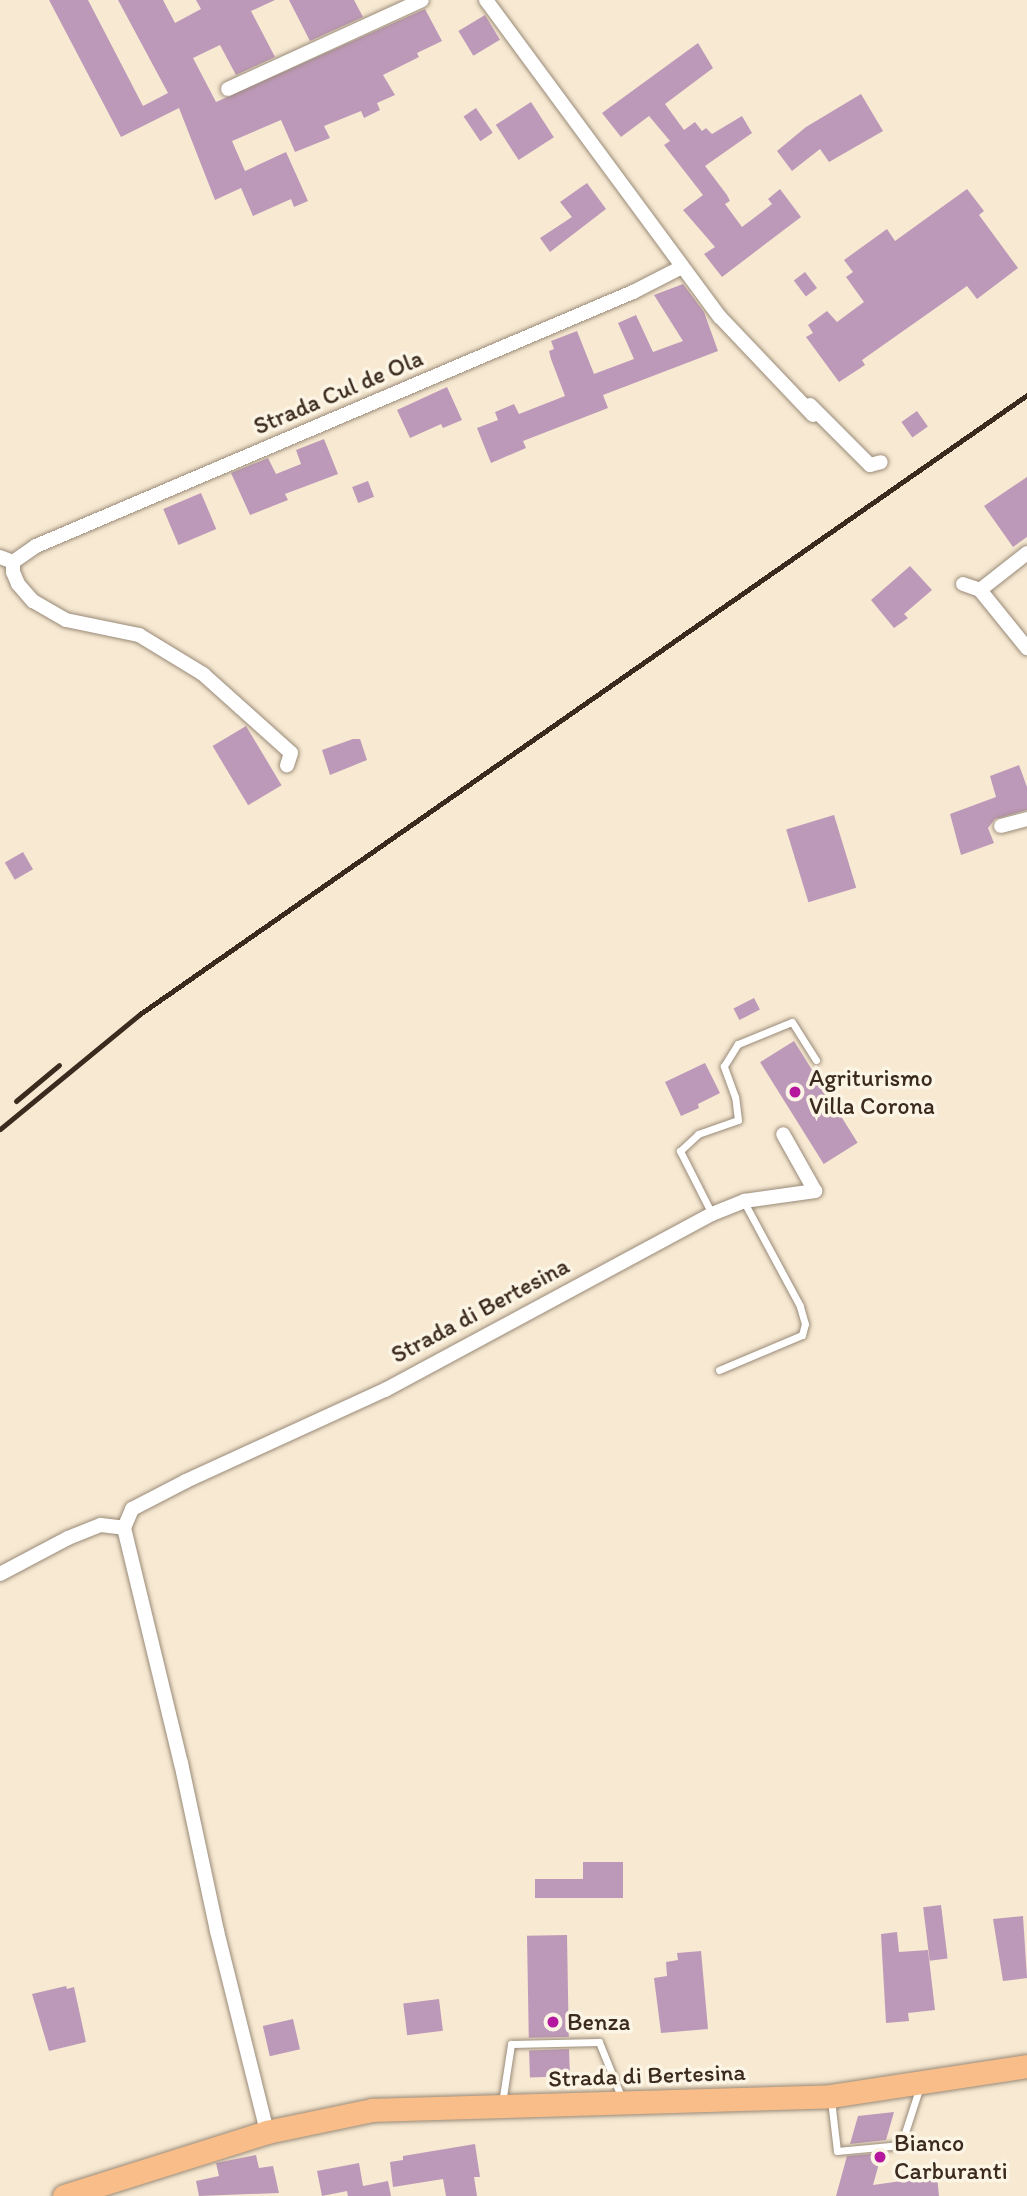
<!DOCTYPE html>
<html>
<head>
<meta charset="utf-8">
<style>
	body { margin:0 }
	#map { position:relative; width:1027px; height:2196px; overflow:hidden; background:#f7e9d2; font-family:Itim,sans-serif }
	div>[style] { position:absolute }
	.building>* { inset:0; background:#bd99b9; transform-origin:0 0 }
	.roads { filter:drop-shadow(0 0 2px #998a78) drop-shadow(0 0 2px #998a78) }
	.service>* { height:7px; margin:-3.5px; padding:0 3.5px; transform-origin:3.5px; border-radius:3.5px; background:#fff }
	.minor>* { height:14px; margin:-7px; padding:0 7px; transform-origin:7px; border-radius:7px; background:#fff }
	.primary>* { height:23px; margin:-11.5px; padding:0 11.5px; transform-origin:11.5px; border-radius:11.5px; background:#f9bd89 }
	.rail>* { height:5px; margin:-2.5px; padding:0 2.5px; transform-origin:2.5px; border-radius:2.5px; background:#3b2a1e }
	.dots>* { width:19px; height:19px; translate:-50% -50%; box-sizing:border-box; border:4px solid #fcf5e5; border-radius:50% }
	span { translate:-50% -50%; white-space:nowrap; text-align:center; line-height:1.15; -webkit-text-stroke:7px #fcf5e5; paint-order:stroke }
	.street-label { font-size:24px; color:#3b2a1e }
	.poi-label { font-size:24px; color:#3b2a1e }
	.left { translate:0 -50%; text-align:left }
</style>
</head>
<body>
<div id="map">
	<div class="building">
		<div style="clip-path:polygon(49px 0,88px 0,143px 106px,168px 93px,118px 0,163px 0,175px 23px,201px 9px,196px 0,275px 0,251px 11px,275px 57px,236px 75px,220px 45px,193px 58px,216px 102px,425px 9px,442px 41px,417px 53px,419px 57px,383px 75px,395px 95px,377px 103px,380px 110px,364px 118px,361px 111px,324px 126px,330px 138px,295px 152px,281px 120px,232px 141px,245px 171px,286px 152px,308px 201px,294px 207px,291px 199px,253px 216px,241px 188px,215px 200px,179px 108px,121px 137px)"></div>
		<div style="clip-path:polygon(289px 0,354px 0,363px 17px,310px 41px)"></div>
		<div style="left:485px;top:15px;width:29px;height:31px;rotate:59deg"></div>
		<div style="clip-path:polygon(698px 43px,713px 68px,665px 104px,684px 130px,695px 122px,702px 131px,706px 128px,712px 134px,742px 116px,752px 133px,705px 166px,727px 195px,730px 201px,725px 204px,742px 227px,772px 204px,768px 199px,780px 189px,801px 217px,722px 277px,704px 254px,715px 247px,683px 210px,703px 195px,664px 145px,670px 141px,649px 116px,621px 137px,602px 113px)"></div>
		<div style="clip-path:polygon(861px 94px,883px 131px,829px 162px,820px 149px,792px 171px,777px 151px,806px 127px)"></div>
		<div style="left:531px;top:102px;width:42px;height:42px;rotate:57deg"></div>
		<div style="left:476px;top:108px;width:30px;height:15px;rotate:56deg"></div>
		<div style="clip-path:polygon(587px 183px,606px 209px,550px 252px,540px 238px,572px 217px,560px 202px)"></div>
		<div style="clip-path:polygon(967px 189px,984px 211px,979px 215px,1018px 268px,977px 299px,967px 286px,862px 360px,865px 365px,839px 382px,806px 337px,813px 333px,808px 325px,827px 311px,837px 322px,864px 302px,846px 277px,853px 272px,844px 260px,887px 229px,895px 241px)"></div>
		<div style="left:805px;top:272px;width:20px;height:14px;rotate:53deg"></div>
		<div style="clip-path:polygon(683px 284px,704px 312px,718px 351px,603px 395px,608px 408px,523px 441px,526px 448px,491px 463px,477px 428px,498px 420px,495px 412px,514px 404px,519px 414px,565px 396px,551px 359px,549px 351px,554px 349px,551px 341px,577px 331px,594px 374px,634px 359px,618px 323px,636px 315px,653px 352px,683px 341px,654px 295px)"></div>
		<div style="clip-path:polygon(447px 387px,462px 420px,443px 428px,441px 424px,410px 438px,397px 410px)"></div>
		<div style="left:917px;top:411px;width:19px;height:19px;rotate:55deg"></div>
		<div style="clip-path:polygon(324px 439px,338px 474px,285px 494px,288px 500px,250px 515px,231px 473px,268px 458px,276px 474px,301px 464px,296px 450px)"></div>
		<div style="clip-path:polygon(1027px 477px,1027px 537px,1013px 547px,984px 506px)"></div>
		<div style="left:368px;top:481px;width:17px;height:17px;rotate:69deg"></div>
		<div style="left:201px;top:493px;width:39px;height:41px;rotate:67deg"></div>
		<div style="clip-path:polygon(910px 566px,932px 590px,904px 614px,908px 618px,894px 628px,871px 600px)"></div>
		<div style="left:246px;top:726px;width:69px;height:39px;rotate:59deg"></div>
		<div style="clip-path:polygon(353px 739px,360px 739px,367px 760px,330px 775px,322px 750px)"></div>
		<div style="clip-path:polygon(1019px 765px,1027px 787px,1027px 810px,995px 819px,988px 828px,994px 843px,961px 855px,950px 814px,996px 797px,990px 776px)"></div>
		<div style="left:834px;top:815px;width:76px;height:50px;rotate:73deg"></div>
		<div style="left:23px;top:852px;width:20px;height:21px;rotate:60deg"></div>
		<div style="left:754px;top:998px;width:13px;height:23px;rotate:63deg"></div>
		<div style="left:794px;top:1041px;width:120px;height:40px;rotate:58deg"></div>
		<div style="clip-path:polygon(705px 1063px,720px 1093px,698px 1104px,699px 1108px,681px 1116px,665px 1082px)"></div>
		<div style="clip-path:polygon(583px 1862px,623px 1862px,623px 1898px,535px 1898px,535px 1879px,583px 1879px)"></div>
		<div style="left:941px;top:1905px;width:54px;height:18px;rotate:83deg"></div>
		<div style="clip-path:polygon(1023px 1916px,1027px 1978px,1003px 1981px,993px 1919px)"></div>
		<div style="clip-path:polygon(897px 1932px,899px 1952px,928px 1950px,935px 2010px,908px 2013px,909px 2021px,886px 2023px,881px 1934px)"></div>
		<div style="left:567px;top:1935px;width:102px;height:40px;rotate:89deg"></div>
		<div style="clip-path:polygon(701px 1951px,708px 2029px,661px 2033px,654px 1978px,667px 1976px,666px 1962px,678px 1960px,677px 1953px)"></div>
		<div style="clip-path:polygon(66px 1986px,67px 1989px,74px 1987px,86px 2042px,49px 2051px,32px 1994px)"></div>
		<div style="left:439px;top:1999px;width:32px;height:36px;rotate:83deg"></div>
		<div style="left:293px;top:2019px;width:31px;height:31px;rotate:77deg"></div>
		<div style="left:569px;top:2049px;width:27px;height:40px;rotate:88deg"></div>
		<div style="clip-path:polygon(894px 2112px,886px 2140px,850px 2144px,858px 2116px)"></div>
		<div style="clip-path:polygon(475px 2144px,480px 2177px,474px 2177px,477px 2196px,446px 2196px,443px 2179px,393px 2187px,390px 2162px,403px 2160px,403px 2156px)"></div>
		<div style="clip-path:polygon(882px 2153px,873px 2185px,937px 2176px,939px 2196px,836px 2196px,847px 2156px)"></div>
		<div style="clip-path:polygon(256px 2155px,259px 2168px,273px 2166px,279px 2193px,199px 2196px,196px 2181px,219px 2176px,216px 2163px)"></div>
		<div style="clip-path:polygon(359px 2163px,363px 2186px,388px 2181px,391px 2196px,348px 2196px,347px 2191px,322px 2196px,317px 2171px)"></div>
	</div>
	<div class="roads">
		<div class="service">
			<div style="left:712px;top:1214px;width:71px;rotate:-116.9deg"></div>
			<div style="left:680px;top:1151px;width:25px;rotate:-43deg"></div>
			<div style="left:698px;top:1134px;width:42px;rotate:-19.3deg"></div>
			<div style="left:738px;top:1120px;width:23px;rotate:-97deg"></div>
			<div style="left:735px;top:1097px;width:33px;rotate:-110deg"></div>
			<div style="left:724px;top:1066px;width:26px;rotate:-58deg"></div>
			<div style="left:738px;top:1044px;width:58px;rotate:-22.2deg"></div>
			<div style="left:792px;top:1022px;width:45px;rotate:57.7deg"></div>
			<div style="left:719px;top:1370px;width:90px;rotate:-22.9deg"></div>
			<div style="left:802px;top:1335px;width:11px;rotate:-75deg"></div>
			<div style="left:805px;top:1324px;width:19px;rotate:-106deg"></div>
			<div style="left:800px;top:1306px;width:118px;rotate:-118.3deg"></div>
			<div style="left:831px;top:2100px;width:51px;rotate:83.3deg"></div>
			<div style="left:837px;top:2151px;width:64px;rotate:-5.4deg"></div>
			<div style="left:901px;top:2145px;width:62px;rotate:-72.1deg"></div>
			<div style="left:502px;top:2103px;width:60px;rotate:-81.3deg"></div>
			<div style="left:511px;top:2044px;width:88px;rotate:-1.3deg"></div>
			<div style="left:599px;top:2042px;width:61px;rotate:68deg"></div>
		</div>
		<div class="minor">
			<div style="left:486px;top:0;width:394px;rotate:53.6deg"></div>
			<div style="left:720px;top:317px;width:135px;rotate:46.5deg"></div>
			<div style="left:228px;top:89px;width:213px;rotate:-24.6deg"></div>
			<div style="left:810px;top:405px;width:85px;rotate:45deg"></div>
			<div style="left:870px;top:465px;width:11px;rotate:-15deg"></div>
			<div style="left:0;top:557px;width:14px;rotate:21deg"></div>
			<div style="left:13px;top:562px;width:28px;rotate:-35deg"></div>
			<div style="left:36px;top:546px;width:649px;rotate:-23.05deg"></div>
			<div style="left:633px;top:292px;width:55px;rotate:-27deg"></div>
			<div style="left:13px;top:562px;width:10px;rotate:90deg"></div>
			<div style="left:13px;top:572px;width:13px;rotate:67deg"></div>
			<div style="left:18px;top:584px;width:23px;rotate:49deg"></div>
			<div style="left:33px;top:601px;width:38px;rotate:30deg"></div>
			<div style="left:66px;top:620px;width:75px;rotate:11.6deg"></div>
			<div style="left:139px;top:635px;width:75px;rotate:31.4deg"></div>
			<div style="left:203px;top:674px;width:118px;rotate:41.9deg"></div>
			<div style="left:291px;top:753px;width:13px;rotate:108deg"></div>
			<div style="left:963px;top:584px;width:18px;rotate:19deg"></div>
			<div style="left:980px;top:590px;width:75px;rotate:51deg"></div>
			<div style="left:980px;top:590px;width:60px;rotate:-38.2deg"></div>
			<div style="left:1001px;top:826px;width:27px;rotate:-15deg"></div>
			<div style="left:124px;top:1528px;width:242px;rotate:76.4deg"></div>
			<div style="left:181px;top:1763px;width:172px;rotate:77.9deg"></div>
			<div style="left:217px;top:1931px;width:207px;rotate:76deg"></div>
			<div style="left:0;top:1574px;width:77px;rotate:-27.9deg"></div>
			<div style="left:68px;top:1538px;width:35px;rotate:-22deg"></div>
			<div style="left:101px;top:1525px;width:23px;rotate:7deg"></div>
			<div style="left:124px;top:1528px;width:21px;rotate:-67deg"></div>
			<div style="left:132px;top:1509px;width:61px;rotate:-27.4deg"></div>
			<div style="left:186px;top:1481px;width:219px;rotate:-24.6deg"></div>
			<div style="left:385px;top:1390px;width:371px;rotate:-28.3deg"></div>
			<div style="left:712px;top:1214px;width:35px;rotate:-22deg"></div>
			<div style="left:744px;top:1201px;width:72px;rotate:-8deg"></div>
			<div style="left:815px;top:1191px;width:65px;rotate:-119.3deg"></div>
		</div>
		<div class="primary">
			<div style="left:64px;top:2196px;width:213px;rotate:-17.5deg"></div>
			<div style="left:267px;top:2132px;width:107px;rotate:-11.8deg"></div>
			<div style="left:372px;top:2110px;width:459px;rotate:-1.7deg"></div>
			<div style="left:831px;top:2096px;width:198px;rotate:-8.7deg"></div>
		</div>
	</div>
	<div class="rail">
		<div style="left:16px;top:1101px;width:56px;rotate:-39.9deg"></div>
		<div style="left:0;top:1129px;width:181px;rotate:-39.4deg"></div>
		<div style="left:140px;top:1014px;width:1082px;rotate:-34.91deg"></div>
	</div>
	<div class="dots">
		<div style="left:795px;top:1092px;background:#b5179e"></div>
		<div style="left:553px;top:2022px;background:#b5179e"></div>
		<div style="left:880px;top:2157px;background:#b5179e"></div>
	</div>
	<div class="street-label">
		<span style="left:338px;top:392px;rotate:-23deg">Strada Cul de Ola</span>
		<span style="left:480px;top:1310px;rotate:-28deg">Strada di Bertesina</span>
		<span style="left:647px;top:2075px;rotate:-2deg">Strada di Bertesina</span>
	</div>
	<div class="poi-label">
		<span class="left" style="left:809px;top:1092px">Agriturismo<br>Villa Corona</span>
		<span class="left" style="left:567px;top:2022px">Benza</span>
		<span class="left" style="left:894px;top:2157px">Bianco<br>Carburanti</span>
	</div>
</div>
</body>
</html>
